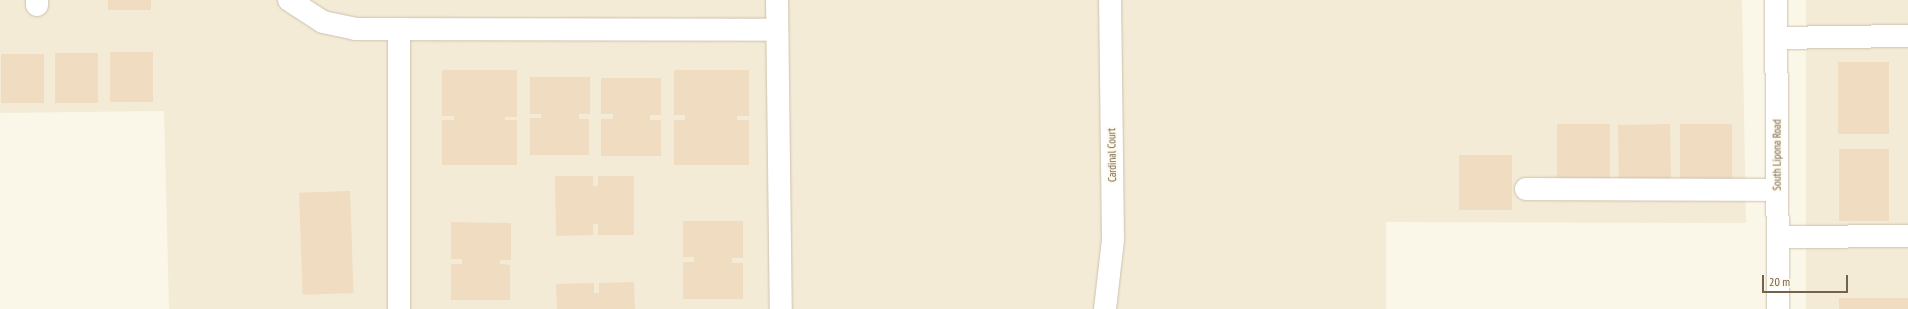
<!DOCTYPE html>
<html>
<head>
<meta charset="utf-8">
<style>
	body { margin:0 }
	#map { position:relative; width:1908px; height:309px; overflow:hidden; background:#fbf7e8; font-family:"PT Sans Narrow",sans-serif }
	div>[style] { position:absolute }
	.residential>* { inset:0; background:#f3ebd6; transform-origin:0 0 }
	.building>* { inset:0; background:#f0dcc1; transform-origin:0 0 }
	.roads { filter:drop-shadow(0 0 1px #cdc1ae) drop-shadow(0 0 1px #cdc1ae) }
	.minor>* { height:22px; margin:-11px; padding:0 11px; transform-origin:11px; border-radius:11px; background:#fff }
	span { translate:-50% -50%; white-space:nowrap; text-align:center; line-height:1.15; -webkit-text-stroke:3.5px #fefbee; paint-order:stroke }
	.street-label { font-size:11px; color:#74624d }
	.scale { position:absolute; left:1762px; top:275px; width:86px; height:18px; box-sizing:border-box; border:2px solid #74624d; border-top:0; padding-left:5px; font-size:12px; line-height:14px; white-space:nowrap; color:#74624d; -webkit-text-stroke:3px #fefbee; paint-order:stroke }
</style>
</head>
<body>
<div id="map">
	<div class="residential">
		<div style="clip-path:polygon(0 0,1742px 0,1746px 223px,1386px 222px,1386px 309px,169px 309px,164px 111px,0 113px)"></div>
		<div style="left:1806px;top:0;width:102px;height:309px"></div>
	</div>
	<div class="building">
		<div style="left:108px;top:0;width:43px;height:10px"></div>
		<div style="left:110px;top:52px;width:43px;height:50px"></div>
		<div style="left:55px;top:53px;width:43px;height:50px"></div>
		<div style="left:1px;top:54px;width:43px;height:49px"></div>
		<div style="left:1838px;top:62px;width:51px;height:72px"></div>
		<div style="clip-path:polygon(442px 70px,517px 70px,517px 117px,505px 117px,505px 120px,517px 120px,517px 165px,442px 165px,442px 120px,454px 120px,454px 116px,442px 116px)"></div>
		<div style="clip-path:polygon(674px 70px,749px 70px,749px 116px,737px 116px,737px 120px,749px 120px,749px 165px,674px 165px,674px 120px,685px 120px,685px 115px,674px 115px)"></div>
		<div style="clip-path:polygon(530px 77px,590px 77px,590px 114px,579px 114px,579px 119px,589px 119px,589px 155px,530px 155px,530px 118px,541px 118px,541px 114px,530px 114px)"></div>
		<div style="clip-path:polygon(601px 78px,661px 78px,661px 115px,650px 115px,650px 120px,661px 120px,661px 156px,601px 156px,601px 119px,613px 119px,613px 114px,601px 114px)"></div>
		<div style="left:1557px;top:124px;width:53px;height:55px"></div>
		<div style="left:1670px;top:124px;width:55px;height:52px;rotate:89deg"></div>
		<div style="left:1732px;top:124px;width:55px;height:52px;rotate:90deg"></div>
		<div style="left:1839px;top:149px;width:50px;height:72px"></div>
		<div style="left:1512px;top:155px;width:55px;height:53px;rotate:90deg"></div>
		<div style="clip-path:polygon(555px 176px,593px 176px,593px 186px,598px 186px,598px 176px,634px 176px,634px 235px,598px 235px,598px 224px,593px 224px,593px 235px,556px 236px)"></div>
		<div style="left:350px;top:191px;width:102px;height:51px;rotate:88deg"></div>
		<div style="clip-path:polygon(683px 221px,743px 221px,743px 258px,732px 258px,732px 263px,743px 263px,743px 299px,683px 299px,683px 262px,694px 262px,694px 257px,683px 257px)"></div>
		<div style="clip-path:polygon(451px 222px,511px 223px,511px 260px,500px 260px,500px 264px,510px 265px,510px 300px,451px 300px,451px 264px,462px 264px,462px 259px,451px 259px)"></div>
		<div style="clip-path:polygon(634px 282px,635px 309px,557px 309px,556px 284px,594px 283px,594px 293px,599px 293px,599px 283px)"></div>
		<div style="left:1908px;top:298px;width:11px;height:69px;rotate:90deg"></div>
	</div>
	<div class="roads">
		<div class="minor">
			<div style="left:289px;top:0;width:40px;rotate:32.9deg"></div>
			<div style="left:323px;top:22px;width:33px;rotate:12deg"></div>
			<div style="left:355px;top:29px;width:422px;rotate:0.1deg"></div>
			<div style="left:777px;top:0;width:309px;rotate:89.3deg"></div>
			<div style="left:1776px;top:0;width:309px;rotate:89.6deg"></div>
			<div style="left:37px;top:5px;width:5px;rotate:-90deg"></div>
			<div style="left:1776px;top:38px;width:132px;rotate:-0.9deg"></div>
			<div style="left:1526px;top:189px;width:251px;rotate:0.2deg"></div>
			<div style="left:1778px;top:237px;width:130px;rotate:-0.4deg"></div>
			<div style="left:399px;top:309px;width:280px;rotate:-90deg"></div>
			<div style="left:1105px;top:309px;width:69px;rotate:-83.4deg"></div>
			<div style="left:1113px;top:240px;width:240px;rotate:-90.7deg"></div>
		</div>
	</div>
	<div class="street-label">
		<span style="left:1112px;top:155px;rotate:-91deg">Cardinal Court</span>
		<span style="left:1777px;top:155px;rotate:-90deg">South Lipona Road</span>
	</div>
	<div class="scale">20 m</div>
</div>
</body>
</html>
